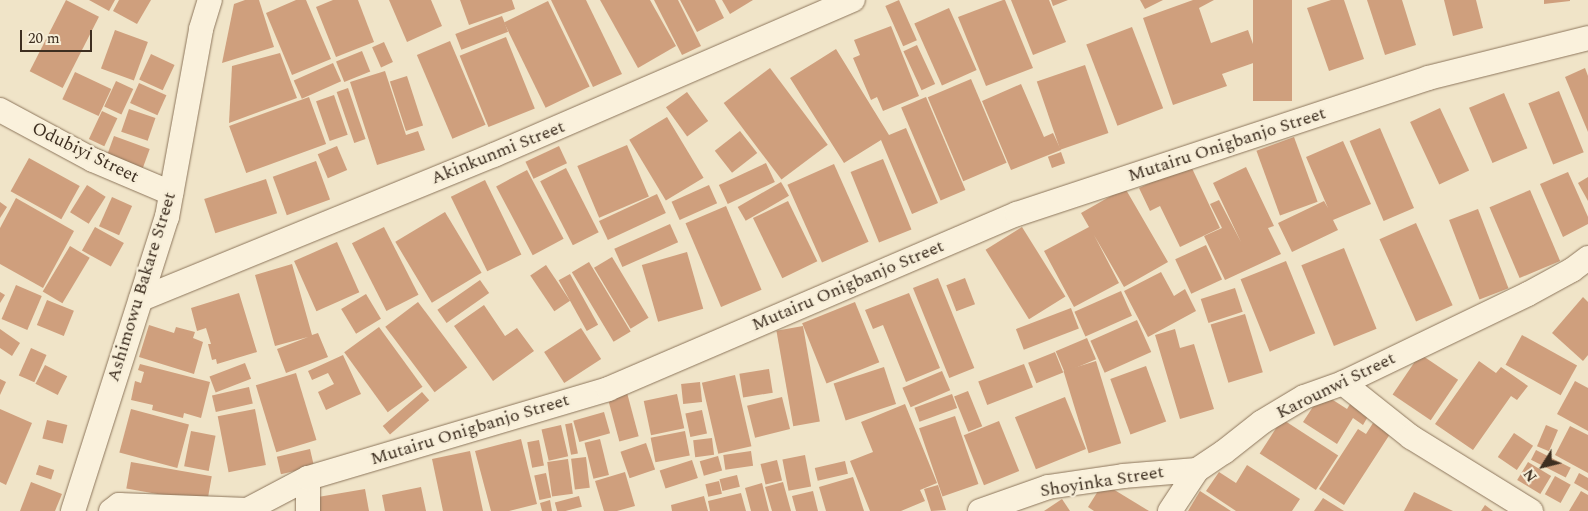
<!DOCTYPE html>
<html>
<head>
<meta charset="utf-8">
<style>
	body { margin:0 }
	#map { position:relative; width:1588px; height:511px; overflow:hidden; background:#f0e4c8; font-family:Spectral,serif }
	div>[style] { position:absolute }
	.building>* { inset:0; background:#cf9f7d; transform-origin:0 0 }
	.roads { filter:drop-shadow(0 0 1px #8d765c) drop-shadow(0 0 1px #8d765c) }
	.minor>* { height:24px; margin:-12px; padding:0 12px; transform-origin:12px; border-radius:12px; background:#faf1dc }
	span { translate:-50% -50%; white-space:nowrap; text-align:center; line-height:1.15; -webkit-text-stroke:4.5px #f7eed8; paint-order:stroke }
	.street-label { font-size:18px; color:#3d2e20 }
	.north { position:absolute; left:1518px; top:441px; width:50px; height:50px; -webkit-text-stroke:4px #f7eed8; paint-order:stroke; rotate:234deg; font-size:14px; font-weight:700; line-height:20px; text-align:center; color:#3d2e20 }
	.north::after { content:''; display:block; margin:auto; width:18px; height:22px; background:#3d2e20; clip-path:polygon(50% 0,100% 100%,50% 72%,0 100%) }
	.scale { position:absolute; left:20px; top:30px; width:72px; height:22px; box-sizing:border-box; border:2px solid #3d2e20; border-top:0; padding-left:6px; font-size:15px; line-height:18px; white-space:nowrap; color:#3d2e20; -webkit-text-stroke:4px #f7eed8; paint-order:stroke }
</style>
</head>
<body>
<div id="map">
	<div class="building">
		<div style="left:66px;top:0;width:37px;height:80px;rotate:27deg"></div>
		<div style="clip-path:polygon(89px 0,115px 0,109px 11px)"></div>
		<div style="clip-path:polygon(119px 0,151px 0,137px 24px,113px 11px)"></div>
		<div style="clip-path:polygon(245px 0,259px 0,274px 47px,222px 63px,234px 4px)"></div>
		<div style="clip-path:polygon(296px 0,306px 0,331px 59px,292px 75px,266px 13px)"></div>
		<div style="clip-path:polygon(333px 0,358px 0,374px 42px,336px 57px,316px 7px)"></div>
		<div style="clip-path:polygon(389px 0,431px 0,442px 26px,407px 42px)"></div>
		<div style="clip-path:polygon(460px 0,512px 0,515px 9px,469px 25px)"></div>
		<div style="clip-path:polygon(551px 0,586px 0,622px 74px,593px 87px)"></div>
		<div style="clip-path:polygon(600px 0,650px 0,676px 46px,638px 68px)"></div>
		<div style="clip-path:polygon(654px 0,678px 0,701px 46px,682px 55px)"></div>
		<div style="clip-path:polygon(680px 0,715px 0,724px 18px,697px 32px)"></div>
		<div style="clip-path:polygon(722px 0,753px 0,730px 14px)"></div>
		<div style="left:899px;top:0;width:44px;height:15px;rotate:66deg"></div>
		<div style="clip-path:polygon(1003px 0,1005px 0,1033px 68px,986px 86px,958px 17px)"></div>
		<div style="clip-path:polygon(1011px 0,1049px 0,1066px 42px,1033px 55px)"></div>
		<div style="clip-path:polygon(1051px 0,1068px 0,1053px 6px)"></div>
		<div style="clip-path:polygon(1140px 0,1163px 0,1145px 9px)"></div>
		<div style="clip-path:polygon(1193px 0,1214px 0,1199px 8px,1211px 43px,1248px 30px,1259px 61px,1222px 74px,1227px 86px,1173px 105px,1143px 18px)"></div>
		<div style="left:1253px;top:0;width:39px;height:101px"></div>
		<div style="clip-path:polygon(1331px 0,1344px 0,1364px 59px,1329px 71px,1307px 8px)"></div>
		<div style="clip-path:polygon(1367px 0,1402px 0,1416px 45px,1385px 55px)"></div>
		<div style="clip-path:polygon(1444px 0,1476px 0,1483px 28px,1453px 36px)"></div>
		<div style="clip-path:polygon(1544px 0,1570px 0,1570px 1px,1544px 4px)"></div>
		<div style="left:548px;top:1px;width:95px;height:49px;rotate:64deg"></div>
		<div style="left:949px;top:8px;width:68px;height:38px;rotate:66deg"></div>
		<div style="left:502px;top:16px;width:17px;height:50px;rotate:69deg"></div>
		<div style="clip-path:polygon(891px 26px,919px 96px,883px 111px,877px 97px,871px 100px,853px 58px,860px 55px,854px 40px)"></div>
		<div style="left:1132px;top:27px;width:87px;height:49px;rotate:69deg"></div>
		<div style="left:115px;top:30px;width:35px;height:41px;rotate:20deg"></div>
		<div style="left:506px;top:37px;width:77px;height:50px;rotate:68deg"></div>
		<div style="left:450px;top:41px;width:91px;height:36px;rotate:67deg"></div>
		<div style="left:384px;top:42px;width:22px;height:13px;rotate:66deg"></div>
		<div style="left:917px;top:45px;width:43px;height:15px;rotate:65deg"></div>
		<div style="clip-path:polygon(836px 49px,889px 135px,906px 128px,938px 203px,912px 214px,881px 140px,844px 163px,790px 78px)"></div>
		<div style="left:362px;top:51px;width:22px;height:28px;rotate:68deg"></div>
		<div style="clip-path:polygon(280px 53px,297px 98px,229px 123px,232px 66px)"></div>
		<div style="left:151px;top:54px;width:26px;height:28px;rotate:25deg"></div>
		<div style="left:333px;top:63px;width:20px;height:43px;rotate:66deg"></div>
		<div style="left:1085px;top:65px;width:72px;height:51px;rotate:71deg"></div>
		<div style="left:770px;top:68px;width:96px;height:58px;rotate:53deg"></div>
		<div style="clip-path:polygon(1585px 68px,1588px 76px,1588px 132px,1565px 77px)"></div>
		<div style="clip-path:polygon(385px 71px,406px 135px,418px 131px,425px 150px,377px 165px,350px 82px)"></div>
		<div style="left:75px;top:72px;width:40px;height:30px;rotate:25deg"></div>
		<div style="left:407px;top:76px;width:52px;height:18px;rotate:72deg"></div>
		<div style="left:971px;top:79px;width:91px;height:47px;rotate:67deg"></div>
		<div style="left:116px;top:81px;width:19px;height:28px;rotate:25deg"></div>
		<div style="left:139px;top:83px;width:30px;height:22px;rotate:24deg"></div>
		<div style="clip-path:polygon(1021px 84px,1044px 137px,1053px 133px,1061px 150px,1011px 170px,982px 101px)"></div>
		<div style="left:348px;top:88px;width:54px;height:12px;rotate:71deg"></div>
		<div style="left:1559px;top:91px;width:66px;height:33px;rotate:68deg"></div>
		<div style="left:687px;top:92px;width:36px;height:26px;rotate:54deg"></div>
		<div style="left:1504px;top:93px;width:60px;height:38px;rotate:67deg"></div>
		<div style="left:334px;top:95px;width:42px;height:19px;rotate:71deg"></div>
		<div style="left:309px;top:97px;width:50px;height:85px;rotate:70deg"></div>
		<div style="left:926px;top:97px;width:101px;height:27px;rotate:67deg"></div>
		<div style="left:1440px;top:108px;width:69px;height:33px;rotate:65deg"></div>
		<div style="left:129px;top:109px;width:28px;height:24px;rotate:19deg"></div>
		<div style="left:102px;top:111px;width:17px;height:31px;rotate:25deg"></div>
		<div style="left:667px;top:117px;width:71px;height:44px;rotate:59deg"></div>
		<div style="left:1380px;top:128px;width:87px;height:33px;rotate:67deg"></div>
		<div style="left:740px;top:131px;width:28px;height:32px;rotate:52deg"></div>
		<div style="left:114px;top:136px;width:38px;height:22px;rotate:20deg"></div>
		<div style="left:1294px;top:137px;width:69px;height:40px;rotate:70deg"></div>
		<div style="clip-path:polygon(1343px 141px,1371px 204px,1333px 220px,1338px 230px,1292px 252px,1278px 223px,1324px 201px,1328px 208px,1306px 157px)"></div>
		<div style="left:627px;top:145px;width:56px;height:54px;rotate:67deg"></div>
		<div style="left:337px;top:146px;width:26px;height:21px;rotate:67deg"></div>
		<div style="left:559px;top:146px;width:19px;height:37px;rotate:65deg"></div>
		<div style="left:1061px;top:152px;width:12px;height:14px;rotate:70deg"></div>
		<div style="left:29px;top:158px;width:58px;height:38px;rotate:29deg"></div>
		<div style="left:883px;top:159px;width:76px;height:35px;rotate:68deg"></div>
		<div style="left:316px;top:161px;width:41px;height:46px;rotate:70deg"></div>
		<div style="left:766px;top:163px;width:21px;height:52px;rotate:65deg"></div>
		<div style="left:834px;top:164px;width:85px;height:51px;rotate:66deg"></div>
		<div style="clip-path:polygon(1190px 164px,1220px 228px,1180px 247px,1160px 206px,1150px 211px,1139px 188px)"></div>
		<div style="clip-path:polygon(1246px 167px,1274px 226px,1268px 228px,1281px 254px,1225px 280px,1204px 236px,1222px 228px,1210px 204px,1219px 200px,1241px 242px,1213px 183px)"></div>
		<div style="left:566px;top:168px;width:72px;height:29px;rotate:63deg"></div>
		<div style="left:527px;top:170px;width:78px;height:35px;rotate:62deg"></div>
		<div style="clip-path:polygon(1568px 172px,1588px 217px,1588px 224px,1563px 237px,1540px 184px)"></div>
		<div style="clip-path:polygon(1588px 177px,1588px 201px,1578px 183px)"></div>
		<div style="left:266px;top:179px;width:36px;height:65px;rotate:72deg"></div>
		<div style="left:485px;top:180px;width:83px;height:38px;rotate:64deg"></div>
		<div style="left:781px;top:182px;width:16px;height:50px;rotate:60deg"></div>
		<div style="left:87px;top:185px;width:22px;height:32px;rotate:32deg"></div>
		<div style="left:709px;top:185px;width:20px;height:41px;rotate:66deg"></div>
		<div style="clip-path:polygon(1125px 188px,1168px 262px,1124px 287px,1094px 235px,1119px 283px,1074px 307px,1044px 251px,1089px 227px,1081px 213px)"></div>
		<div style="left:1530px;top:190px;width:77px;height:44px;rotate:67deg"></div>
		<div style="left:657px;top:194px;width:21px;height:64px;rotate:65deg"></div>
		<div style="left:112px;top:197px;width:22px;height:32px;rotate:24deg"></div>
		<div style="clip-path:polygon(16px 198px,74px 231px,43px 288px,0 264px,0 228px)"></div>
		<div style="left:788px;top:201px;width:67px;height:39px;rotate:64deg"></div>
		<div style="clip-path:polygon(0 202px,7px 207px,0 218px)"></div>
		<div style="left:726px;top:206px;width:91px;height:44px;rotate:67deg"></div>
		<div style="left:1478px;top:209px;width:85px;height:31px;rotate:69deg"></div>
		<div style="left:445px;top:212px;width:71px;height:58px;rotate:59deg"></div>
		<div style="left:1416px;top:223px;width:90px;height:40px;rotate:66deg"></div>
		<div style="left:670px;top:224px;width:20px;height:61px;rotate:66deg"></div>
		<div style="left:95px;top:227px;width:33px;height:27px;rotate:29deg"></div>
		<div style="left:384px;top:227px;width:76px;height:36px;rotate:63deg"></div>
		<div style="left:1022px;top:227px;width:82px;height:43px;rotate:58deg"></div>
		<div style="left:337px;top:242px;width:55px;height:47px;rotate:66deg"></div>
		<div style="left:1206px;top:245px;width:38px;height:34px;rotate:65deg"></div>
		<div style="left:70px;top:246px;width:23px;height:53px;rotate:31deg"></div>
		<div style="left:1344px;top:248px;width:87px;height:46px;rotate:68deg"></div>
		<div style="left:687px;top:252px;width:59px;height:47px;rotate:74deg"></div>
		<div style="left:612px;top:257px;width:71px;height:21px;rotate:59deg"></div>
		<div style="left:1286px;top:261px;width:78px;height:49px;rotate:68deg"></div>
		<div style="left:589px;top:262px;width:81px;height:20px;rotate:59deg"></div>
		<div style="clip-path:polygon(292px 264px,312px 335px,318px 333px,328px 357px,286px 373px,277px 349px,308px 337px,275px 346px,255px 275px)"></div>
		<div style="left:546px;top:265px;width:43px;height:19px;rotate:56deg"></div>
		<div style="clip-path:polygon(1161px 272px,1174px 296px,1185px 289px,1196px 311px,1148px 337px,1124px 291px)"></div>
		<div style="left:570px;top:274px;width:58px;height:13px;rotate:61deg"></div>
		<div style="left:938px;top:278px;width:97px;height:27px;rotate:68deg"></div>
		<div style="left:965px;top:278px;width:28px;height:20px;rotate:69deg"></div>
		<div style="left:480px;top:280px;width:16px;height:52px;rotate:55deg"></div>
		<div style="left:16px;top:285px;width:28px;height:37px;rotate:23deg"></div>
		<div style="left:1235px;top:288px;width:25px;height:36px;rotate:72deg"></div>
		<div style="left:1121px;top:291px;width:27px;height:51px;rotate:66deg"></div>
		<div style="clip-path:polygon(0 292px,5px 295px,0 303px)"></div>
		<div style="clip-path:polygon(239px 293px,257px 352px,217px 364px,216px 359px,212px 360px,208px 344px,211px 344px,206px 328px,197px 331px,191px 308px)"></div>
		<div style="clip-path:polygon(909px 293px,940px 368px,906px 382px,883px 325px,873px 329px,865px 310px)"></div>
		<div style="left:366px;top:294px;width:29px;height:29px;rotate:59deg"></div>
		<div style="clip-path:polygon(1583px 297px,1588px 302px,1588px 355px,1583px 361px,1552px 333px)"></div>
		<div style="left:47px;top:300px;width:29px;height:27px;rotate:22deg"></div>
		<div style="left:418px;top:302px;width:82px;height:41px;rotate:53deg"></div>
		<div style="left:855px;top:302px;width:65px;height:57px;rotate:68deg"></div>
		<div style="clip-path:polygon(484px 305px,505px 336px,517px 328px,534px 351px,493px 381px,454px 326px)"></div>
		<div style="left:1071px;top:308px;width:22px;height:59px;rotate:69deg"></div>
		<div style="left:1245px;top:314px;width:61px;height:36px;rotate:73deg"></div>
		<div style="left:1137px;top:320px;width:35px;height:51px;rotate:66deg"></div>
		<div style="clip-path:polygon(149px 325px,174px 333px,176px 327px,195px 332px,193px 338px,203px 342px,194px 374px,139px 357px)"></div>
		<div style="left:803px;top:326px;width:97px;height:27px;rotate:80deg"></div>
		<div style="left:379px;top:327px;width:74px;height:43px;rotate:54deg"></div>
		<div style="left:581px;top:328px;width:37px;height:44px;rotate:57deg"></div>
		<div style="clip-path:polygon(0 329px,20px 343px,12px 356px,0 348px)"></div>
		<div style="clip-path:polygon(1175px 329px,1180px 348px,1194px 344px,1214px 409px,1180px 419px,1155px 335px)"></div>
		<div style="left:1522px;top:335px;width:63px;height:34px;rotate:29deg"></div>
		<div style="left:1087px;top:338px;width:23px;height:34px;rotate:67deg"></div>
		<div style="left:31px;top:348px;width:17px;height:30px;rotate:24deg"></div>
		<div style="left:1055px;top:352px;width:22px;height:29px;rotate:68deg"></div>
		<div style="left:1420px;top:354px;width:46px;height:49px;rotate:34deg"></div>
		<div style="clip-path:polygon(343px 355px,361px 394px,326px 410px,318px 392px,334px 384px,328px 373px,312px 380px,308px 371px)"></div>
		<div style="left:1096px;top:361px;width:86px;height:34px;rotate:73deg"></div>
		<div style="clip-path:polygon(1479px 361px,1496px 373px,1501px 367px,1528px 386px,1517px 400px,1511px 396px,1473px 450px,1435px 424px)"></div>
		<div style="left:245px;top:363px;width:17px;height:38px;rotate:69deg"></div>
		<div style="clip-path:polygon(140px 364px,210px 382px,201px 418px,184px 413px,183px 418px,152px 410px,153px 405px,131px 400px,135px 381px,141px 383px,144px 372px,138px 370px)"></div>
		<div style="left:1024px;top:364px;width:25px;height:49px;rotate:69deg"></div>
		<div style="left:45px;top:365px;width:25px;height:21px;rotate:27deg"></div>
		<div style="left:1146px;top:366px;width:59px;height:38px;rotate:70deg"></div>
		<div style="left:884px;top:367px;width:39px;height:53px;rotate:72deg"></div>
		<div style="left:769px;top:369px;width:24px;height:30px;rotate:81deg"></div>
		<div style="left:942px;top:371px;width:21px;height:43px;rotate:67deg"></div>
		<div style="left:296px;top:373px;width:70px;height:42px;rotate:73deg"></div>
		<div style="left:735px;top:375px;width:73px;height:34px;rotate:77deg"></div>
		<div style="clip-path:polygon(0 379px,6px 382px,0 395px)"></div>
		<div style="clip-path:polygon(1575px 381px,1588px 388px,1588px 431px,1557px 414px)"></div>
		<div style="left:700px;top:382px;width:20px;height:19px;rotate:84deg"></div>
		<div style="left:249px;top:387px;width:17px;height:38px;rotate:77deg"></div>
		<div style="left:626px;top:389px;width:49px;height:20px;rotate:75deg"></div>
		<div style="left:968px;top:391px;width:38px;height:15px;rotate:68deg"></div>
		<div style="left:422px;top:392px;width:11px;height:52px;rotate:49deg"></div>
		<div style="clip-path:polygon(1322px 393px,1347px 409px,1352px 401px,1370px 413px,1363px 425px,1353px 418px,1337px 444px,1303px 422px)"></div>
		<div style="left:677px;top:394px;width:35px;height:34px;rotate:78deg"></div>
		<div style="left:952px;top:394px;width:15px;height:40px;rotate:70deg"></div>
		<div style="left:782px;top:397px;width:33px;height:36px;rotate:76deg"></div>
		<div style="left:1065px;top:397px;width:56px;height:54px;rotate:68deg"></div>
		<div style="clip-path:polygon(905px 404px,937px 483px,920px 490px,925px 501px,901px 511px,870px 511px,850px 461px,873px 452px,861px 422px)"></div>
		<div style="clip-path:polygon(0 409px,32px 423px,6px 485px,0 482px)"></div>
		<div style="left:131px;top:409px;width:60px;height:45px;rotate:15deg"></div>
		<div style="left:255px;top:409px;width:57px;height:38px;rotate:79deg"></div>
		<div style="left:702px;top:410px;width:24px;height:17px;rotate:78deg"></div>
		<div style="left:604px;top:412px;width:22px;height:32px;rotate:74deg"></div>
		<div style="left:955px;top:416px;width:72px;height:38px;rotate:71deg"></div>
		<div style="left:1282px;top:419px;width:67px;height:41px;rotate:33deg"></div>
		<div style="left:47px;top:420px;width:21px;height:19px;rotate:14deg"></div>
		<div style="left:999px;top:421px;width:54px;height:38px;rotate:68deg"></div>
		<div style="left:572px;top:423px;width:31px;height:7px;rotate:79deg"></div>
		<div style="clip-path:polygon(1373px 423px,1390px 434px,1344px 505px,1319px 489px,1358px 429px,1366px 434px)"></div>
		<div style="left:561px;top:425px;width:32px;height:20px;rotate:77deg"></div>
		<div style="left:1546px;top:425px;width:13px;height:23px;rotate:23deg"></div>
		<div style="clip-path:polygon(1570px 426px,1588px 435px,1588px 473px,1555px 455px)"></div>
		<div style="left:191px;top:431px;width:25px;height:36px;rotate:11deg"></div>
		<div style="left:685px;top:431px;width:25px;height:35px;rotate:79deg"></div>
		<div style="left:1514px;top:433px;width:23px;height:29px;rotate:34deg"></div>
		<div style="left:712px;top:438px;width:17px;height:19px;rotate:83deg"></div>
		<div style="clip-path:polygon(521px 439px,537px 504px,509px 511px,491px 511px,475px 451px)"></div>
		<div style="left:600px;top:439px;width:37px;height:16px;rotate:76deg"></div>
		<div style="left:539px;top:440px;width:26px;height:12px;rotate:79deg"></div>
		<div style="left:646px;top:443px;width:28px;height:27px;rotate:71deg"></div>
		<div style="left:310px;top:449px;width:18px;height:34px;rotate:77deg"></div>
		<div style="left:1536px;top:450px;width:39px;height:11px;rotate:27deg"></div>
		<div style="clip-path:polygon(470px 451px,483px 511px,443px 511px,432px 459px)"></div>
		<div style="left:751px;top:451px;width:15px;height:28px;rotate:82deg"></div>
		<div style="left:805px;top:455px;width:32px;height:23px;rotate:79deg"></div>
		<div style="left:718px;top:456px;width:15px;height:19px;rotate:74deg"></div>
		<div style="left:586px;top:457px;width:31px;height:15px;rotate:83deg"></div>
		<div style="left:568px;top:459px;width:35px;height:21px;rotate:82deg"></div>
		<div style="left:692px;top:460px;width:19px;height:34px;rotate:72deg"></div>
		<div style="left:777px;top:460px;width:21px;height:17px;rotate:76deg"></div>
		<div style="left:845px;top:461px;width:13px;height:31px;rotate:77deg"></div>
		<div style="left:131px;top:462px;width:82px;height:27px;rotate:10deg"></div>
		<div style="left:1528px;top:462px;width:27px;height:21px;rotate:31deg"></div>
		<div style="left:39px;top:465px;width:16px;height:10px;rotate:18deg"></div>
		<div style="clip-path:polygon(1247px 465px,1300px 499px,1292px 511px,1236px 511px,1206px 491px,1219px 472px,1236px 483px)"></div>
		<div style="clip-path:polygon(625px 472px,635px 506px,617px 511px,604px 511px,595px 481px)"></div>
		<div style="left:546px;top:473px;width:25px;height:12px;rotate:78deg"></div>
		<div style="clip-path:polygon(1579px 473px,1588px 478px,1588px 491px,1574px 483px)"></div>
		<div style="left:737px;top:475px;width:12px;height:18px;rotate:76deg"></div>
		<div style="left:1555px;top:476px;width:18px;height:21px;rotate:29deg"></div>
		<div style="clip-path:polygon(853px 477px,864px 511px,826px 511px,819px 487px)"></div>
		<div style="left:719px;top:481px;width:13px;height:14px;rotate:77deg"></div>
		<div style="clip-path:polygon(31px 482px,62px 494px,55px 511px,20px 511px)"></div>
		<div style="clip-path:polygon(783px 482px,791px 511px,772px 511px,765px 487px)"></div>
		<div style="clip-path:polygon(762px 483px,769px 511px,751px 511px,745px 488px)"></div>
		<div style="clip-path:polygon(1103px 483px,1149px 511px,1094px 511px,1088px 507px)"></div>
		<div style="clip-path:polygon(938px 485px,946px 510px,931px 511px,924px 489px)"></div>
		<div style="clip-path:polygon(421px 487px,426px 511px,385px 511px,382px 495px)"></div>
		<div style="clip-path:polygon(365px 489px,369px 511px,320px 511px,318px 497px)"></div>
		<div style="clip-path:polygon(813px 491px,818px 511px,796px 511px,792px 496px)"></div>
		<div style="clip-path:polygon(1200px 491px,1231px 511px,1188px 511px)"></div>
		<div style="clip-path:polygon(1581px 491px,1588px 495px,1588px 511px,1569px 511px)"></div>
		<div style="clip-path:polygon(1414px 492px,1453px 511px,1404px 511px)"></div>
		<div style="clip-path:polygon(741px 493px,746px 511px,710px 511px,708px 501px)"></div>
		<div style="left:579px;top:496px;width:11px;height:25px;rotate:75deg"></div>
		<div style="clip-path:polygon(704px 496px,708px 511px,672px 511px,671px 505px)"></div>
		<div style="clip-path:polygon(1323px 498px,1344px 511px,1314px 511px)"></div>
		<div style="clip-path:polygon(1062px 499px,1070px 511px,1044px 511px)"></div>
		<div style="clip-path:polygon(550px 500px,552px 511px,542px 511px,540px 503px)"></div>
		<div style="clip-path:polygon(1485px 505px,1493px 511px,1481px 511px)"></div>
	</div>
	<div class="roads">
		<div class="minor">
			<div style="left:0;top:110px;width:106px;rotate:28.3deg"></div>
			<div style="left:93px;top:160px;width:85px;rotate:22.9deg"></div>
			<div style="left:141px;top:299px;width:381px;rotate:-22.2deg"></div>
			<div style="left:494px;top:155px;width:391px;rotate:-23.4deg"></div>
			<div style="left:1343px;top:383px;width:87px;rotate:38.5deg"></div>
			<div style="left:1411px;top:437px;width:141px;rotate:31.7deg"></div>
			<div style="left:308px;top:478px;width:33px;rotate:90deg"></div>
			<div style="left:73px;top:511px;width:309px;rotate:-72.3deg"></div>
			<div style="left:167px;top:217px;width:191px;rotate:-79.7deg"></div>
			<div style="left:201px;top:29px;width:30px;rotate:-73deg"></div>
			<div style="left:111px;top:511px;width:10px;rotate:-37deg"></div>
			<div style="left:119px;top:505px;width:128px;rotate:2.2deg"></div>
			<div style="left:247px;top:510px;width:69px;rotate:-27.7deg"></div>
			<div style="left:308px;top:478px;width:313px;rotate:-16.5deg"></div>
			<div style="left:608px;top:389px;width:445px;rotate:-23.2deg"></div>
			<div style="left:1017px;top:214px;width:433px;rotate:-18.3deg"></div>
			<div style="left:1428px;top:78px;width:165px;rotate:-14deg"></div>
			<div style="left:980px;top:511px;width:72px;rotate:-19.4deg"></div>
			<div style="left:1048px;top:487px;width:76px;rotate:-8.3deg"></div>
			<div style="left:1123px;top:476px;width:74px;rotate:-4.6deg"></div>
			<div style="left:1170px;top:511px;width:49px;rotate:-56.6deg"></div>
			<div style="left:1197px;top:470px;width:32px;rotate:-34deg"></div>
			<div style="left:1224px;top:452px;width:48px;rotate:-38.3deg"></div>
			<div style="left:1262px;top:422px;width:49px;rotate:-30.8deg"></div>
			<div style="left:1304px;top:397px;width:41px;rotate:-19.7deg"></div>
			<div style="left:1343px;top:383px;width:205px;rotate:-25.7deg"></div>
			<div style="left:1528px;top:294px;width:50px;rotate:-28.6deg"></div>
			<div style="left:1572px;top:270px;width:20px;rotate:-37deg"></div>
		</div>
	</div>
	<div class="street-label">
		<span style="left:1227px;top:145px;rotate:-18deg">Mutairu Onigbanjo Street</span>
		<span style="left:85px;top:153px;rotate:26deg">Odubiyi Street</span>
		<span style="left:498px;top:153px;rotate:-22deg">Akinkunmi Street</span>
		<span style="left:848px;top:286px;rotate:-23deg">Mutairu Onigbanjo Street</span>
		<span style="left:142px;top:287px;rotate:-73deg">Ashimowu Bakare Street</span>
		<span style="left:1336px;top:386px;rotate:-26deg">Karounwi Street</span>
		<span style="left:470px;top:430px;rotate:-17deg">Mutairu Onigbanjo Street</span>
		<span style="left:1102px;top:482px;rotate:-9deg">Shoyinka Street</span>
	</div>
	<div class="north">N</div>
	<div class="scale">20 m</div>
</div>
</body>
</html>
